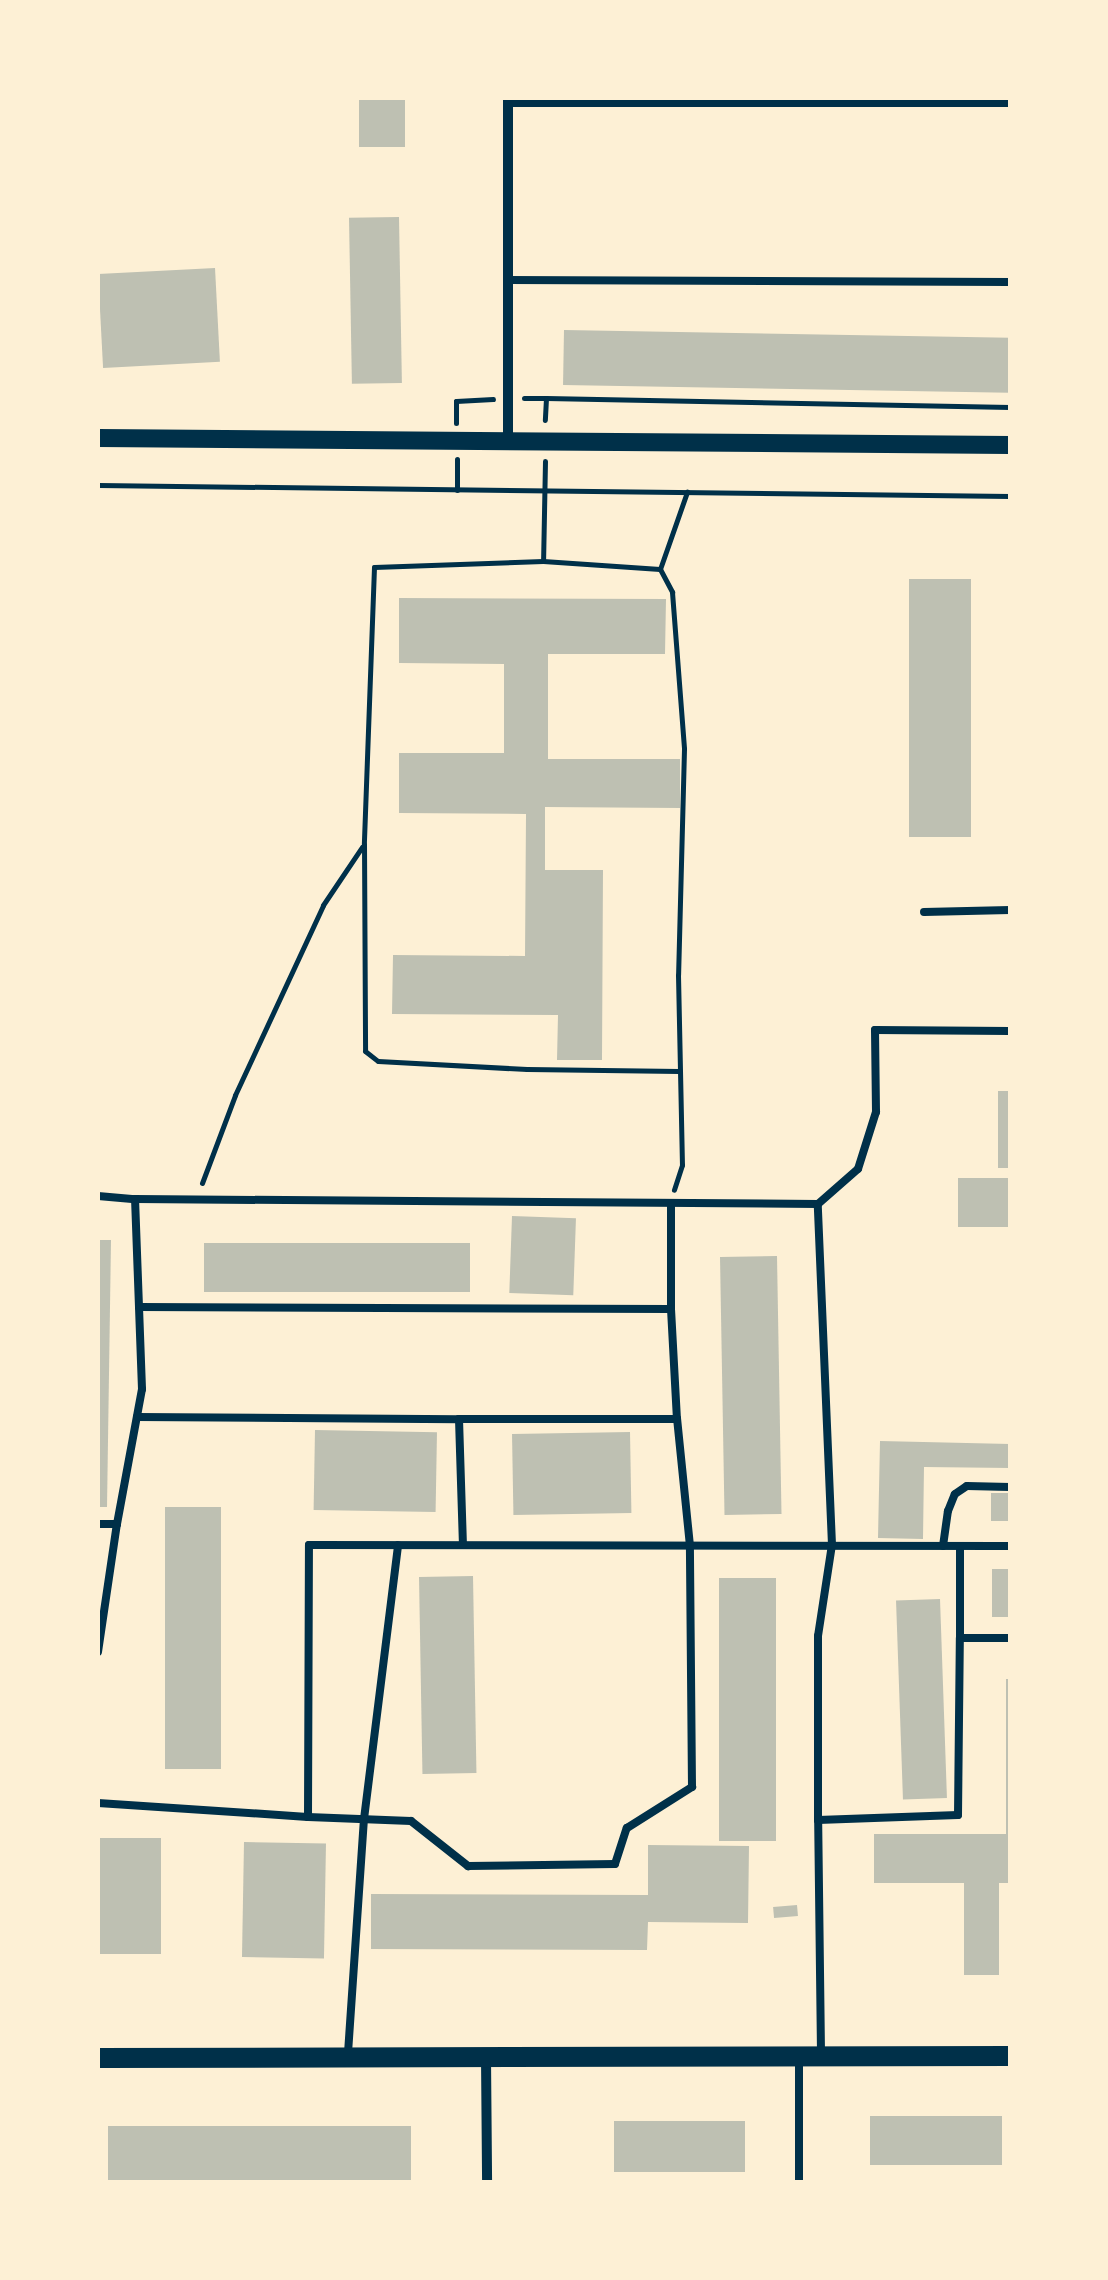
<!DOCTYPE html>
<html>
<head>
<meta charset="utf-8">
<style>
	body { margin:0 }
	#map { position:relative; width:1108px; height:2280px; overflow:hidden; background:#fdf0d5; font-family:Commissioner,sans-serif }
	div>[style] { position:absolute }
	.building>* { inset:0; background:#bec0b2; transform-origin:0 0 }
	.path>* { height:5px; margin:-2.5px; padding:0 2.5px; transform-origin:2.5px; border-radius:2.5px; background:#003049 }
	.service>* { height:8px; margin:-4px; padding:0 4px; transform-origin:4px; border-radius:4px; background:#003049 }
	.minor>* { height:10px; margin:-5px; padding:0 5px; transform-origin:5px; border-radius:5px; background:#003049 }
	.tertiary>* { height:18px; margin:-9px; padding:0 9px; transform-origin:9px; border-radius:9px; background:#003049 }
	.secondary>* { height:20px; margin:-10px; padding:0 10px; transform-origin:10px; border-radius:10px; background:#003049 }
	span { translate:-50% -50%; white-space:nowrap; text-align:center; line-height:1.15; -webkit-text-stroke:9px #fdf0d5; paint-order:stroke }
	.frame { position:absolute; inset:0; border:100px solid #fdf0d5; pointer-events:none }
</style>
</head>
<body>
<div id="map">
	<div class="building">
		<div style="left:359px;top:98px;width:46px;height:49px"></div>
		<div style="left:399px;top:217px;width:166px;height:50px;rotate:89deg"></div>
		<div style="left:215px;top:268px;width:94px;height:117px;rotate:87deg"></div>
		<div style="left:564px;top:330px;width:446px;height:55px;rotate:1deg"></div>
		<div style="left:971px;top:579px;width:258px;height:62px;rotate:90deg"></div>
		<div style="clip-path:polygon(399px 598px,666px 599px,665px 654px,548px 654px,548px 759px,680px 759px,680px 808px,545px 807px,545px 870px,603px 870px,602px 1060px,557px 1060px,558px 1015px,392px 1014px,393px 955px,525px 956px,526px 814px,399px 813px,399px 753px,504px 753px,504px 664px,399px 663px)"></div>
		<div style="left:998px;top:1091px;width:12px;height:77px"></div>
		<div style="left:958px;top:1178px;width:52px;height:49px"></div>
		<div style="left:512px;top:1216px;width:64px;height:77px;rotate:2deg"></div>
		<div style="clip-path:polygon(98px 1240px,111px 1240px,107px 1507px,98px 1507px)"></div>
		<div style="left:204px;top:1243px;width:266px;height:49px"></div>
		<div style="left:777px;top:1256px;width:258px;height:57px;rotate:89deg"></div>
		<div style="left:315px;top:1430px;width:122px;height:80px;rotate:1deg"></div>
		<div style="left:630px;top:1432px;width:81px;height:118px;rotate:89deg"></div>
		<div style="clip-path:polygon(880px 1441px,1010px 1444px,1010px 1468px,924px 1467px,923px 1539px,878px 1538px)"></div>
		<div style="left:991px;top:1493px;width:19px;height:28px"></div>
		<div style="left:221px;top:1507px;width:262px;height:56px;rotate:90deg"></div>
		<div style="left:992px;top:1569px;width:18px;height:48px"></div>
		<div style="left:473px;top:1576px;width:197px;height:54px;rotate:89deg"></div>
		<div style="left:776px;top:1578px;width:263px;height:57px;rotate:90deg"></div>
		<div style="left:940px;top:1599px;width:199px;height:44px;rotate:88deg"></div>
		<div style="clip-path:polygon(1006px 1679px,1010px 1679px,1010px 1883px,999px 1883px,999px 1975px,964px 1975px,964px 1883px,874px 1883px,874px 1834px,1006px 1834px)"></div>
		<div style="left:98px;top:1838px;width:63px;height:116px"></div>
		<div style="left:244px;top:1842px;width:82px;height:115px;rotate:1deg"></div>
		<div style="clip-path:polygon(648px 1845px,749px 1846px,748px 1923px,648px 1922px,647px 1950px,371px 1949px,371px 1894px,648px 1895px)"></div>
		<div style="left:797px;top:1905px;width:11px;height:24px;rotate:85deg"></div>
		<div style="left:870px;top:2116px;width:132px;height:49px"></div>
		<div style="left:614px;top:2121px;width:131px;height:51px"></div>
		<div style="left:108px;top:2126px;width:303px;height:56px"></div>
	</div>
	<div class="path">
		<div style="left:524px;top:398px;width:22px"></div>
		<div style="left:546px;top:398px;width:22px;rotate:93deg"></div>
		<div style="left:546px;top:398px;width:464px;rotate:1.1deg"></div>
		<div style="left:456px;top:423px;width:22px;rotate:-90deg"></div>
		<div style="left:456px;top:401px;width:37px;rotate:-3deg"></div>
		<div style="left:457px;top:459px;width:31px;rotate:90deg"></div>
		<div style="left:545px;top:461px;width:100px;rotate:91.1deg"></div>
		<div style="left:543px;top:561px;width:117px;rotate:3.9deg"></div>
		<div style="left:660px;top:569px;width:26px;rotate:62deg"></div>
		<div style="left:672px;top:592px;width:157px;rotate:85.6deg"></div>
		<div style="left:684px;top:749px;width:226px;rotate:91.5deg"></div>
		<div style="left:678px;top:975px;width:190px;rotate:88.8deg"></div>
		<div style="left:682px;top:1165px;width:26px;rotate:108deg"></div>
		<div style="left:98px;top:485px;width:912px;rotate:0.69deg"></div>
		<div style="left:543px;top:561px;width:169px;rotate:178deg"></div>
		<div style="left:374px;top:567px;width:277px;rotate:92.1deg"></div>
		<div style="left:364px;top:844px;width:207px;rotate:89.7deg"></div>
		<div style="left:365px;top:1051px;width:16px;rotate:38deg"></div>
		<div style="left:378px;top:1061px;width:149px;rotate:3.1deg"></div>
		<div style="left:527px;top:1069px;width:152px;rotate:0.8deg"></div>
		<div style="left:660px;top:569px;width:82px;rotate:-70.7deg"></div>
		<div style="left:202px;top:1183px;width:94px;rotate:-69.4deg"></div>
		<div style="left:235px;top:1095px;width:209px;rotate:-65.1deg"></div>
		<div style="left:323px;top:905px;width:70px;rotate:-56.1deg"></div>
	</div>
	<div class="service">
		<div style="left:508px;top:103px;width:502px"></div>
		<div style="left:508px;top:280px;width:502px;rotate:0.23deg"></div>
		<div style="left:924px;top:912px;width:86px;rotate:-1.3deg"></div>
		<div style="left:98px;top:1196px;width:37px;rotate:5deg"></div>
		<div style="left:139px;top:1307px;width:532px;rotate:0.22deg"></div>
		<div style="left:671px;top:1309px;width:106px;rotate:-90deg"></div>
		<div style="left:671px;top:1309px;width:110px;rotate:86.9deg"></div>
		<div style="left:137px;top:1417px;width:322px;rotate:0.4deg"></div>
		<div style="left:98px;top:1524px;width:19px"></div>
		<div style="left:117px;top:1524px;width:137px;rotate:-79.5deg"></div>
		<div style="left:142px;top:1389px;width:190px;rotate:-92.1deg"></div>
		<div style="left:135px;top:1199px;width:683px;rotate:0.42deg"></div>
		<div style="left:818px;top:1204px;width:53px;rotate:-41.2deg"></div>
		<div style="left:858px;top:1169px;width:60px;rotate:-72.5deg"></div>
		<div style="left:876px;top:1112px;width:82px;rotate:-90.7deg"></div>
		<div style="left:875px;top:1030px;width:135px;rotate:0.4deg"></div>
		<div style="left:943px;top:1546px;width:35px;rotate:-82deg"></div>
		<div style="left:948px;top:1511px;width:18px;rotate:-68deg"></div>
		<div style="left:955px;top:1494px;width:14px;rotate:-34deg"></div>
		<div style="left:967px;top:1486px;width:43px;rotate:1.3deg"></div>
		<div style="left:960px;top:1546px;width:92px;rotate:90deg"></div>
		<div style="left:960px;top:1638px;width:50px"></div>
		<div style="left:98px;top:1652px;width:129px;rotate:-81.6deg"></div>
		<div style="left:98px;top:1803px;width:210px;rotate:3.8deg"></div>
		<div style="left:308px;top:1817px;width:272px;rotate:-89.8deg"></div>
		<div style="left:309px;top:1545px;width:701px;rotate:0.08deg"></div>
		<div style="left:308px;top:1817px;width:103px;rotate:2.2deg"></div>
		<div style="left:411px;top:1821px;width:73px;rotate:38.3deg"></div>
		<div style="left:468px;top:1866px;width:147px;rotate:-0.8deg"></div>
		<div style="left:615px;top:1864px;width:38px;rotate:-72deg"></div>
		<div style="left:627px;top:1828px;width:77px;rotate:-32.2deg"></div>
		<div style="left:692px;top:1787px;width:241px;rotate:-90.5deg"></div>
		<div style="left:690px;top:1546px;width:128px;rotate:-95.8deg"></div>
		<div style="left:677px;top:1419px;width:218px;rotate:180deg"></div>
		<div style="left:459px;top:1419px;width:126px;rotate:88.2deg"></div>
		<div style="left:818px;top:1820px;width:184px;rotate:-90deg"></div>
		<div style="left:818px;top:1636px;width:92px;rotate:-81.3deg"></div>
		<div style="left:832px;top:1545px;width:341px;rotate:-92.4deg"></div>
		<div style="left:348px;top:2053px;width:235px;rotate:-86.1deg"></div>
		<div style="left:364px;top:1819px;width:276px;rotate:-82.9deg"></div>
		<div style="left:821px;top:2053px;width:233px;rotate:-90.7deg"></div>
		<div style="left:818px;top:1820px;width:140px;rotate:-2deg"></div>
		<div style="left:958px;top:1815px;width:177px;rotate:-89.4deg"></div>
		<div style="left:799px;top:2061px;width:121px;rotate:90deg"></div>
	</div>
	<div class="minor">
		<div style="left:508px;top:441px;width:343px;rotate:-90deg"></div>
		<div style="left:486px;top:2057px;width:125px;rotate:89.5deg"></div>
	</div>
	<div class="tertiary">
		<div style="left:98px;top:438px;width:912px;rotate:0.44deg"></div>
	</div>
	<div class="secondary">
		<div style="left:98px;top:2058px;width:912px;rotate:-0.13deg"></div>
	</div>
	<div class="frame"></div>
</div>
</body>
</html>
